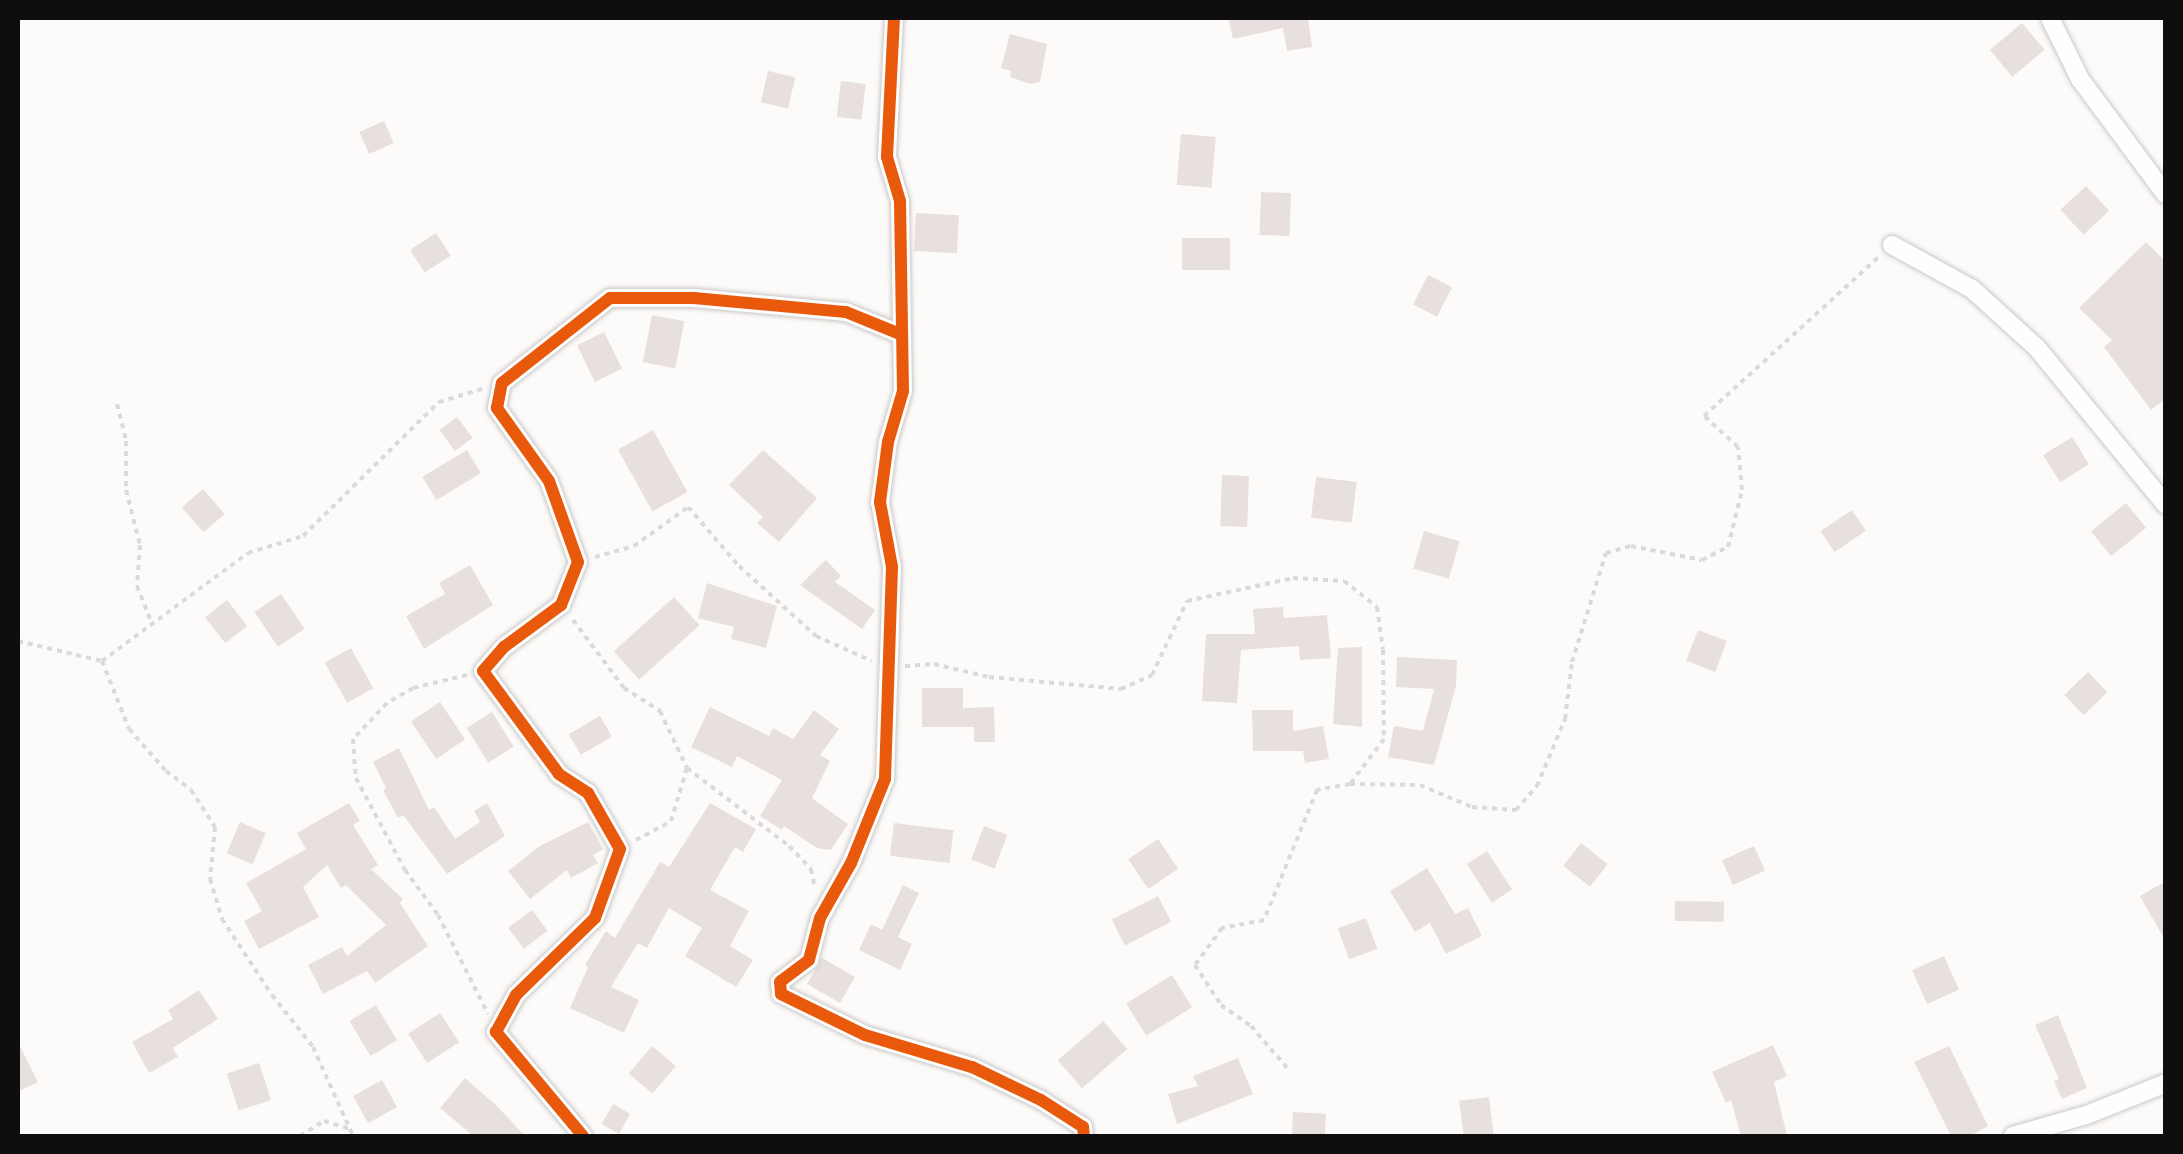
<!DOCTYPE html>
<html>
<head>
<meta charset="utf-8">
<style>
	body { margin:0 }
	#map { position:relative; width:2183px; height:1154px; overflow:hidden; background:#fdfbf9; font-family:Mulish,sans-serif }
	div>[style] { position:absolute }
	.building>* { inset:0; background:#e7e0de; transform-origin:0 0 }
	.path>* { height:4px; margin-top:-2px; transform-origin:0; background:repeating-linear-gradient(90deg,#dadada 0 5px,transparent 0 10px) }
	.roads { filter:drop-shadow(0 0 2px #cac8c7) drop-shadow(0 0 2px #cac8c7) }
	.street>* { height:18px; margin:-9px; padding:0 9px; transform-origin:9px; border-radius:9px; background:#fffefe }
	.cycleway>* { height:12px; margin:-6px; padding:0 6px; transform-origin:6px; border-radius:6px; background:#e8590c }
	span { translate:-50% -50%; white-space:nowrap; text-align:center; line-height:1.15; -webkit-text-stroke:10px #fff; paint-order:stroke }
	.frame { position:absolute; inset:0; border:20px solid #0f0d0d; pointer-events:none }
</style>
</head>
<body>
<div id="map">
	<div class="building">
		<div style="clip-path:polygon(1228px 18px,1308px 18px,1312px 47px,1287px 51px,1283px 28px,1233px 39px)"></div>
		<div style="left:2022px;top:23px;width:35px;height:42px;rotate:50deg"></div>
		<div style="clip-path:polygon(1010px 34px,1047px 44px,1040px 82px,1030px 84px,1010px 77px,1011px 71px,1001px 68px)"></div>
		<div style="left:768px;top:71px;width:28px;height:32px;rotate:13deg"></div>
		<div style="left:841px;top:81px;width:25px;height:36px;rotate:7deg"></div>
		<div style="left:384px;top:121px;width:24px;height:27px;rotate:66deg"></div>
		<div style="left:1181px;top:134px;width:35px;height:51px;rotate:5deg"></div>
		<div style="left:2086px;top:186px;width:34px;height:35px;rotate:47deg"></div>
		<div style="left:1261px;top:192px;width:30px;height:43px;rotate:2deg"></div>
		<div style="left:916px;top:213px;width:43px;height:38px;rotate:3deg"></div>
		<div style="left:436px;top:233px;width:27px;height:31px;rotate:57deg"></div>
		<div style="left:1182px;top:238px;width:48px;height:32px"></div>
		<div style="clip-path:polygon(2146px 242px,2166px 262px,2166px 398px,2151px 410px,2104px 347px,2112px 340px,2079px 308px)"></div>
		<div style="left:1428px;top:275px;width:27px;height:33px;rotate:27deg"></div>
		<div style="left:652px;top:315px;width:33px;height:48px;rotate:11deg"></div>
		<div style="left:604px;top:332px;width:41px;height:30px;rotate:64deg"></div>
		<div style="left:457px;top:417px;width:26px;height:22px;rotate:53deg"></div>
		<div style="left:653px;top:430px;width:71px;height:40px;rotate:61deg"></div>
		<div style="left:2072px;top:437px;width:32px;height:34px;rotate:58deg"></div>
		<div style="left:467px;top:450px;width:27px;height:52px;rotate:59deg"></div>
		<div style="clip-path:polygon(763px 450px,817px 498px,779px 542px,757px 523px,763px 517px,729px 485px)"></div>
		<div style="left:1222px;top:475px;width:27px;height:51px;rotate:2deg"></div>
		<div style="left:1316px;top:477px;width:41px;height:41px;rotate:7deg"></div>
		<div style="left:203px;top:489px;width:33px;height:28px;rotate:49deg"></div>
		<div style="left:2126px;top:503px;width:32px;height:45px;rotate:51deg"></div>
		<div style="left:1852px;top:510px;width:25px;height:38px;rotate:56deg"></div>
		<div style="left:1424px;top:531px;width:37px;height:39px;rotate:16deg"></div>
		<div style="clip-path:polygon(826px 560px,841px 576px,835px 582px,875px 610px,862px 629px,800px 585px)"></div>
		<div style="clip-path:polygon(470px 565px,493px 605px,424px 649px,406px 616px,445px 594px,439px 583px)"></div>
		<div style="clip-path:polygon(707px 583px,777px 606px,766px 648px,731px 639px,734px 627px,698px 618px)"></div>
		<div style="left:281px;top:594px;width:42px;height:32px;rotate:56deg"></div>
		<div style="left:674px;top:597px;width:38px;height:81px;rotate:48deg"></div>
		<div style="left:227px;top:600px;width:33px;height:28px;rotate:52deg"></div>
		<div style="clip-path:polygon(1283px 607px,1284px 618px,1327px 615px,1331px 658px,1300px 660px,1299px 646px,1241px 650px,1237px 703px,1202px 701px,1206px 634px,1255px 634px,1253px 609px)"></div>
		<div style="left:1698px;top:630px;width:31px;height:33px;rotate:21deg"></div>
		<div style="clip-path:polygon(1362px 647px,1362px 727px,1333px 724px,1338px 648px)"></div>
		<div style="left:351px;top:648px;width:46px;height:30px;rotate:61deg"></div>
		<div style="clip-path:polygon(1397px 657px,1457px 660px,1456px 686px,1434px 765px,1388px 757px,1394px 726px,1423px 731px,1434px 689px,1396px 687px)"></div>
		<div style="left:2088px;top:672px;width:28px;height:33px;rotate:46deg"></div>
		<div style="clip-path:polygon(922px 688px,963px 688px,963px 708px,994px 707px,995px 742px,974px 742px,974px 727px,922px 727px)"></div>
		<div style="left:440px;top:702px;width:45px;height:35px;rotate:56deg"></div>
		<div style="clip-path:polygon(710px 707px,769px 736px,773px 728px,793px 739px,814px 710px,839px 729px,820px 755px,830px 761px,812px 798px,848px 824px,831px 850px,817px 848px,784px 826px,782px 830px,760px 816px,782px 780px,737px 756px,732px 767px,691px 747px)"></div>
		<div style="clip-path:polygon(1252px 710px,1293px 710px,1293px 731px,1323px 726px,1329px 759px,1305px 763px,1303px 751px,1253px 751px)"></div>
		<div style="left:492px;top:712px;width:41px;height:30px;rotate:58deg"></div>
		<div style="left:600px;top:716px;width:24px;height:36px;rotate:60deg"></div>
		<div style="clip-path:polygon(399px 748px,429px 810px,434px 807px,455px 839px,480px 822px,474px 811px,487px 803px,505px 836px,447px 874px,403px 815px,398px 818px,383px 790px,386px 788px,373px 762px)"></div>
		<div style="clip-path:polygon(349px 803px,360px 821px,353px 825px,378px 865px,371px 869px,403px 899px,400px 903px,428px 946px,375px 983px,367px 971px,323px 994px,308px 965px,342px 947px,347px 956px,386px 925px,346px 885px,341px 888px,327px 865px,303px 887px,319px 917px,259px 949px,244px 921px,262px 911px,246px 883px,306px 849px,297px 833px)"></div>
		<div style="clip-path:polygon(710px 803px,756px 829px,743px 852px,735px 847px,710px 890px,749px 911px,730px 946px,753px 960px,736px 987px,685px 956px,702px 928px,669px 908px,647px 948px,638px 943px,611px 987px,639px 1000px,624px 1033px,570px 1008px,588px 967px,585px 965px,606px 931px,615px 938px,660px 862px,669px 867px)"></div>
		<div style="left:240px;top:822px;width:28px;height:34px;rotate:23deg"></div>
		<div style="clip-path:polygon(588px 822px,603px 849px,593px 855px,598px 863px,571px 878px,567px 870px,530px 899px,508px 871px,540px 846px)"></div>
		<div style="left:894px;top:823px;width:60px;height:33px;rotate:7deg"></div>
		<div style="left:984px;top:826px;width:25px;height:36px;rotate:21deg"></div>
		<div style="left:1158px;top:839px;width:36px;height:36px;rotate:56deg"></div>
		<div style="left:1581px;top:843px;width:34px;height:29px;rotate:38deg"></div>
		<div style="left:1754px;top:846px;width:27px;height:35px;rotate:66deg"></div>
		<div style="left:1487px;top:851px;width:46px;height:24px;rotate:57deg"></div>
		<div style="clip-path:polygon(1427px 868px,1455px 914px,1468px 908px,1482px 936px,1446px 954px,1430px 923px,1415px 932px,1390px 891px)"></div>
		<div style="clip-path:polygon(2166px 881px,2166px 942px,2140px 896px)"></div>
		<div style="clip-path:polygon(903px 885px,919px 893px,898px 937px,912px 944px,900px 970px,859px 950px,871px 924px,882px 930px)"></div>
		<div style="left:1158px;top:896px;width:29px;height:52px;rotate:63deg"></div>
		<div style="left:1675px;top:901px;width:49px;height:20px;rotate:1deg"></div>
		<div style="left:532px;top:910px;width:26px;height:30px;rotate:53deg"></div>
		<div style="left:1366px;top:918px;width:33px;height:30px;rotate:70deg"></div>
		<div style="left:1944px;top:956px;width:37px;height:35px;rotate:66deg"></div>
		<div style="left:822px;top:958px;width:38px;height:30px;rotate:30deg"></div>
		<div style="left:1172px;top:975px;width:38px;height:54px;rotate:58deg"></div>
		<div style="clip-path:polygon(199px 990px,218px 1019px,173px 1048px,178px 1057px,149px 1073px,132px 1042px,173px 1019px,168px 1010px)"></div>
		<div style="left:376px;top:1005px;width:41px;height:31px;rotate:59deg"></div>
		<div style="left:440px;top:1013px;width:35px;height:38px;rotate:57deg"></div>
		<div style="clip-path:polygon(2058px 1015px,2087px 1088px,2062px 1099px,2054px 1081px,2059px 1079px,2035px 1025px)"></div>
		<div style="left:1103px;top:1021px;width:37px;height:60px;rotate:49deg"></div>
		<div style="clip-path:polygon(18px 1042px,38px 1082px,18px 1092px)"></div>
		<div style="clip-path:polygon(1773px 1045px,1787px 1076px,1774px 1082px,1787px 1136px,1741px 1136px,1731px 1100px,1726px 1103px,1712px 1072px)"></div>
		<div style="left:652px;top:1046px;width:31px;height:36px;rotate:40deg"></div>
		<div style="clip-path:polygon(1949px 1046px,1988px 1126px,1970px 1136px,1951px 1136px,1914px 1062px)"></div>
		<div style="clip-path:polygon(1238px 1058px,1253px 1094px,1177px 1124px,1168px 1094px,1198px 1086px,1193px 1076px)"></div>
		<div style="left:259px;top:1063px;width:39px;height:34px;rotate:72deg"></div>
		<div style="clip-path:polygon(465px 1078px,497px 1106px,525px 1136px,473px 1136px,440px 1108px)"></div>
		<div style="left:382px;top:1080px;width:31px;height:33px;rotate:61deg"></div>
		<div style="left:1489px;top:1097px;width:39px;height:30px;rotate:83deg"></div>
		<div style="left:613px;top:1104px;width:20px;height:23px;rotate:30deg"></div>
		<div style="left:1293px;top:1112px;width:33px;height:24px;rotate:3deg"></div>
	</div>
	<div class="path">
		<div style="left:117px;top:404px;width:38px;rotate:76deg"></div>
		<div style="left:126px;top:441px;width:49px;rotate:90deg"></div>
		<div style="left:126px;top:490px;width:57px;rotate:75.7deg"></div>
		<div style="left:140px;top:545px;width:41px;rotate:94.2deg"></div>
		<div style="left:137px;top:586px;width:41px;rotate:68.5deg"></div>
		<div style="left:595px;top:557px;width:41px;rotate:-15.8deg"></div>
		<div style="left:634px;top:546px;width:67px;rotate:-35.8deg"></div>
		<div style="left:688px;top:507px;width:78px;rotate:49.2deg"></div>
		<div style="left:739px;top:566px;width:104px;rotate:42.3deg"></div>
		<div style="left:816px;top:636px;width:61px;rotate:24.1deg"></div>
		<div style="left:573px;top:620px;width:85px;rotate:53.1deg"></div>
		<div style="left:624px;top:688px;width:43px;rotate:32.6deg"></div>
		<div style="left:660px;top:711px;width:63px;rotate:64.7deg"></div>
		<div style="left:687px;top:768px;width:128px;rotate:37.4deg"></div>
		<div style="left:789px;top:846px;width:32px;rotate:46deg"></div>
		<div style="left:811px;top:869px;width:19px;rotate:78deg"></div>
		<div style="left:18px;top:641px;width:86px;rotate:13.4deg"></div>
		<div style="left:102px;top:661px;width:73px;rotate:68.3deg"></div>
		<div style="left:129px;top:729px;width:56px;rotate:48.6deg"></div>
		<div style="left:166px;top:771px;width:31px;rotate:37deg"></div>
		<div style="left:191px;top:790px;width:44px;rotate:57deg"></div>
		<div style="left:215px;top:827px;width:52px;rotate:95.5deg"></div>
		<div style="left:210px;top:879px;width:42px;rotate:73.3deg"></div>
		<div style="left:222px;top:919px;width:91px;rotate:56.7deg"></div>
		<div style="left:272px;top:995px;width:66px;rotate:51.7deg"></div>
		<div style="left:313px;top:1047px;width:98px;rotate:65.8deg"></div>
		<div style="left:102px;top:661px;width:182px;rotate:-36.5deg"></div>
		<div style="left:248px;top:553px;width:58px;rotate:-17.2deg"></div>
		<div style="left:303px;top:536px;width:191px;rotate:-44.6deg"></div>
		<div style="left:439px;top:402px;width:45px;rotate:-16.8deg"></div>
		<div style="left:905px;top:666px;width:29px;rotate:-4deg"></div>
		<div style="left:934px;top:664px;width:57px;rotate:13.3deg"></div>
		<div style="left:989px;top:677px;width:133px;rotate:5.2deg"></div>
		<div style="left:1121px;top:689px;width:34px;rotate:-24deg"></div>
		<div style="left:1152px;top:675px;width:82px;rotate:-64.7deg"></div>
		<div style="left:1187px;top:601px;width:108px;rotate:-12.2deg"></div>
		<div style="left:1293px;top:578px;width:51px;rotate:3.4deg"></div>
		<div style="left:1344px;top:581px;width:42px;rotate:38.2deg"></div>
		<div style="left:1377px;top:607px;width:43px;rotate:82.1deg"></div>
		<div style="left:1383px;top:650px;width:89px;rotate:89.4deg"></div>
		<div style="left:1384px;top:739px;width:56px;rotate:127.1deg"></div>
		<div style="left:1350px;top:784px;width:34px;rotate:170deg"></div>
		<div style="left:1317px;top:790px;width:140px;rotate:112.2deg"></div>
		<div style="left:1264px;top:920px;width:43px;rotate:169.2deg"></div>
		<div style="left:1222px;top:928px;width:46px;rotate:126.1deg"></div>
		<div style="left:1195px;top:965px;width:48px;rotate:57deg"></div>
		<div style="left:1221px;top:1005px;width:37px;rotate:35deg"></div>
		<div style="left:1251px;top:1026px;width:58px;rotate:49.2deg"></div>
		<div style="left:467px;top:675px;width:56px;rotate:166.5deg"></div>
		<div style="left:413px;top:688px;width:30px;rotate:150deg"></div>
		<div style="left:387px;top:703px;width:50px;rotate:133.4deg"></div>
		<div style="left:353px;top:739px;width:39px;rotate:86deg"></div>
		<div style="left:356px;top:778px;width:104px;rotate:62deg"></div>
		<div style="left:405px;top:870px;width:56px;rotate:53.7deg"></div>
		<div style="left:438px;top:915px;width:111px;rotate:63.2deg"></div>
		<div style="left:1350px;top:784px;width:70px;rotate:0.8deg"></div>
		<div style="left:1420px;top:785px;width:56px;rotate:22.9deg"></div>
		<div style="left:1472px;top:807px;width:44px;rotate:3.9deg"></div>
		<div style="left:1516px;top:810px;width:32px;rotate:-49deg"></div>
		<div style="left:1537px;top:786px;width:73px;rotate:-67.3deg"></div>
		<div style="left:1565px;top:719px;width:57px;rotate:-83deg"></div>
		<div style="left:1572px;top:662px;width:114px;rotate:-72.7deg"></div>
		<div style="left:1606px;top:553px;width:26px;rotate:-16deg"></div>
		<div style="left:1631px;top:546px;width:72px;rotate:11.2deg"></div>
		<div style="left:1702px;top:560px;width:29px;rotate:-27deg"></div>
		<div style="left:1728px;top:547px;width:59px;rotate:-76.2deg"></div>
		<div style="left:1742px;top:490px;width:43px;rotate:-95.3deg"></div>
		<div style="left:1738px;top:447px;width:46px;rotate:-137.6deg"></div>
		<div style="left:1704px;top:416px;width:238px;rotate:-42.3deg"></div>
		<div style="left:636px;top:840px;width:40px;rotate:-28deg"></div>
		<div style="left:671px;top:821px;width:55px;rotate:-73.2deg"></div>
		<div style="left:300px;top:1136px;width:28px;rotate:-32deg"></div>
		<div style="left:324px;top:1121px;width:27px;rotate:17deg"></div>
	</div>
	<div class="roads">
		<div class="street">
			<div style="left:894px;top:18px;width:139px;rotate:92.9deg"></div>
			<div style="left:887px;top:157px;width:46px;rotate:73.5deg"></div>
			<div style="left:900px;top:201px;width:190px;rotate:89.1deg"></div>
			<div style="left:903px;top:391px;width:53px;rotate:106.4deg"></div>
			<div style="left:888px;top:442px;width:61px;rotate:97.6deg"></div>
			<div style="left:880px;top:502px;width:66px;rotate:79.5deg"></div>
			<div style="left:892px;top:567px;width:212px;rotate:91.9deg"></div>
			<div style="left:885px;top:779px;width:91px;rotate:112deg"></div>
			<div style="left:851px;top:863px;width:63px;rotate:119.4deg"></div>
			<div style="left:820px;top:918px;width:43px;rotate:104.7deg"></div>
			<div style="left:809px;top:960px;width:36px;rotate:143deg"></div>
			<div style="left:780px;top:982px;width:12px;rotate:85deg"></div>
			<div style="left:781px;top:994px;width:93px;rotate:26deg"></div>
			<div style="left:865px;top:1035px;width:112px;rotate:16.7deg"></div>
			<div style="left:972px;top:1067px;width:76px;rotate:25.6deg"></div>
			<div style="left:1041px;top:1100px;width:50px;rotate:32.7deg"></div>
			<div style="left:1083px;top:1127px;width:9px;rotate:84deg"></div>
			<div style="left:2050px;top:18px;width:68px;rotate:63.8deg"></div>
			<div style="left:2080px;top:79px;width:144px;rotate:53.4deg"></div>
			<div style="left:1892px;top:245px;width:91px;rotate:28.8deg"></div>
			<div style="left:1972px;top:289px;width:88px;rotate:42.2deg"></div>
			<div style="left:2037px;top:348px;width:203px;rotate:50.6deg"></div>
			<div style="left:583px;top:1136px;width:136px;rotate:-129.9deg"></div>
			<div style="left:496px;top:1032px;width:42px;rotate:-61.6deg"></div>
			<div style="left:516px;top:995px;width:110px;rotate:-44.3deg"></div>
			<div style="left:595px;top:918px;width:73px;rotate:-70.1deg"></div>
			<div style="left:620px;top:849px;width:64px;rotate:-119.7deg"></div>
			<div style="left:588px;top:793px;width:35px;rotate:-147deg"></div>
			<div style="left:559px;top:774px;width:128px;rotate:-126.4deg"></div>
			<div style="left:483px;top:671px;width:32px;rotate:-49deg"></div>
			<div style="left:504px;top:647px;width:71px;rotate:-36.4deg"></div>
			<div style="left:561px;top:605px;width:46px;rotate:-68.4deg"></div>
			<div style="left:578px;top:562px;width:86px;rotate:-109.7deg"></div>
			<div style="left:549px;top:481px;width:90px;rotate:-125.5deg"></div>
			<div style="left:497px;top:408px;width:25px;rotate:-79deg"></div>
			<div style="left:502px;top:383px;width:137px;rotate:-38.2deg"></div>
			<div style="left:610px;top:298px;width:84px"></div>
			<div style="left:694px;top:298px;width:153px;rotate:5.3deg"></div>
			<div style="left:846px;top:312px;width:58px;rotate:22.2deg"></div>
			<div style="left:2013px;top:1136px;width:79px;rotate:-16.1deg"></div>
			<div style="left:2089px;top:1114px;width:83px;rotate:-21.9deg"></div>
		</div>
	</div>
	<div class="cycleway">
		<div style="left:894px;top:18px;width:139px;rotate:92.9deg"></div>
		<div style="left:887px;top:157px;width:46px;rotate:73.5deg"></div>
		<div style="left:900px;top:201px;width:190px;rotate:89.1deg"></div>
		<div style="left:903px;top:391px;width:53px;rotate:106.4deg"></div>
		<div style="left:888px;top:442px;width:61px;rotate:97.6deg"></div>
		<div style="left:880px;top:502px;width:66px;rotate:79.5deg"></div>
		<div style="left:892px;top:567px;width:212px;rotate:91.9deg"></div>
		<div style="left:885px;top:779px;width:91px;rotate:112deg"></div>
		<div style="left:851px;top:863px;width:63px;rotate:119.4deg"></div>
		<div style="left:820px;top:918px;width:43px;rotate:104.7deg"></div>
		<div style="left:809px;top:960px;width:36px;rotate:143deg"></div>
		<div style="left:780px;top:982px;width:12px;rotate:85deg"></div>
		<div style="left:781px;top:994px;width:93px;rotate:26deg"></div>
		<div style="left:865px;top:1035px;width:112px;rotate:16.7deg"></div>
		<div style="left:972px;top:1067px;width:76px;rotate:25.6deg"></div>
		<div style="left:1041px;top:1100px;width:50px;rotate:32.7deg"></div>
		<div style="left:1083px;top:1127px;width:9px;rotate:84deg"></div>
		<div style="left:583px;top:1136px;width:136px;rotate:-129.9deg"></div>
		<div style="left:496px;top:1032px;width:42px;rotate:-61.6deg"></div>
		<div style="left:516px;top:995px;width:110px;rotate:-44.3deg"></div>
		<div style="left:595px;top:918px;width:73px;rotate:-70.1deg"></div>
		<div style="left:620px;top:849px;width:64px;rotate:-119.7deg"></div>
		<div style="left:588px;top:793px;width:35px;rotate:-147deg"></div>
		<div style="left:559px;top:774px;width:128px;rotate:-126.4deg"></div>
		<div style="left:483px;top:671px;width:32px;rotate:-49deg"></div>
		<div style="left:504px;top:647px;width:71px;rotate:-36.4deg"></div>
		<div style="left:561px;top:605px;width:46px;rotate:-68.4deg"></div>
		<div style="left:578px;top:562px;width:86px;rotate:-109.7deg"></div>
		<div style="left:549px;top:481px;width:90px;rotate:-125.5deg"></div>
		<div style="left:497px;top:408px;width:25px;rotate:-79deg"></div>
		<div style="left:502px;top:383px;width:137px;rotate:-38.2deg"></div>
		<div style="left:610px;top:298px;width:84px"></div>
		<div style="left:694px;top:298px;width:153px;rotate:5.3deg"></div>
		<div style="left:846px;top:312px;width:58px;rotate:22.2deg"></div>
	</div>
	<div class="frame"></div>
</div>
</body>
</html>
